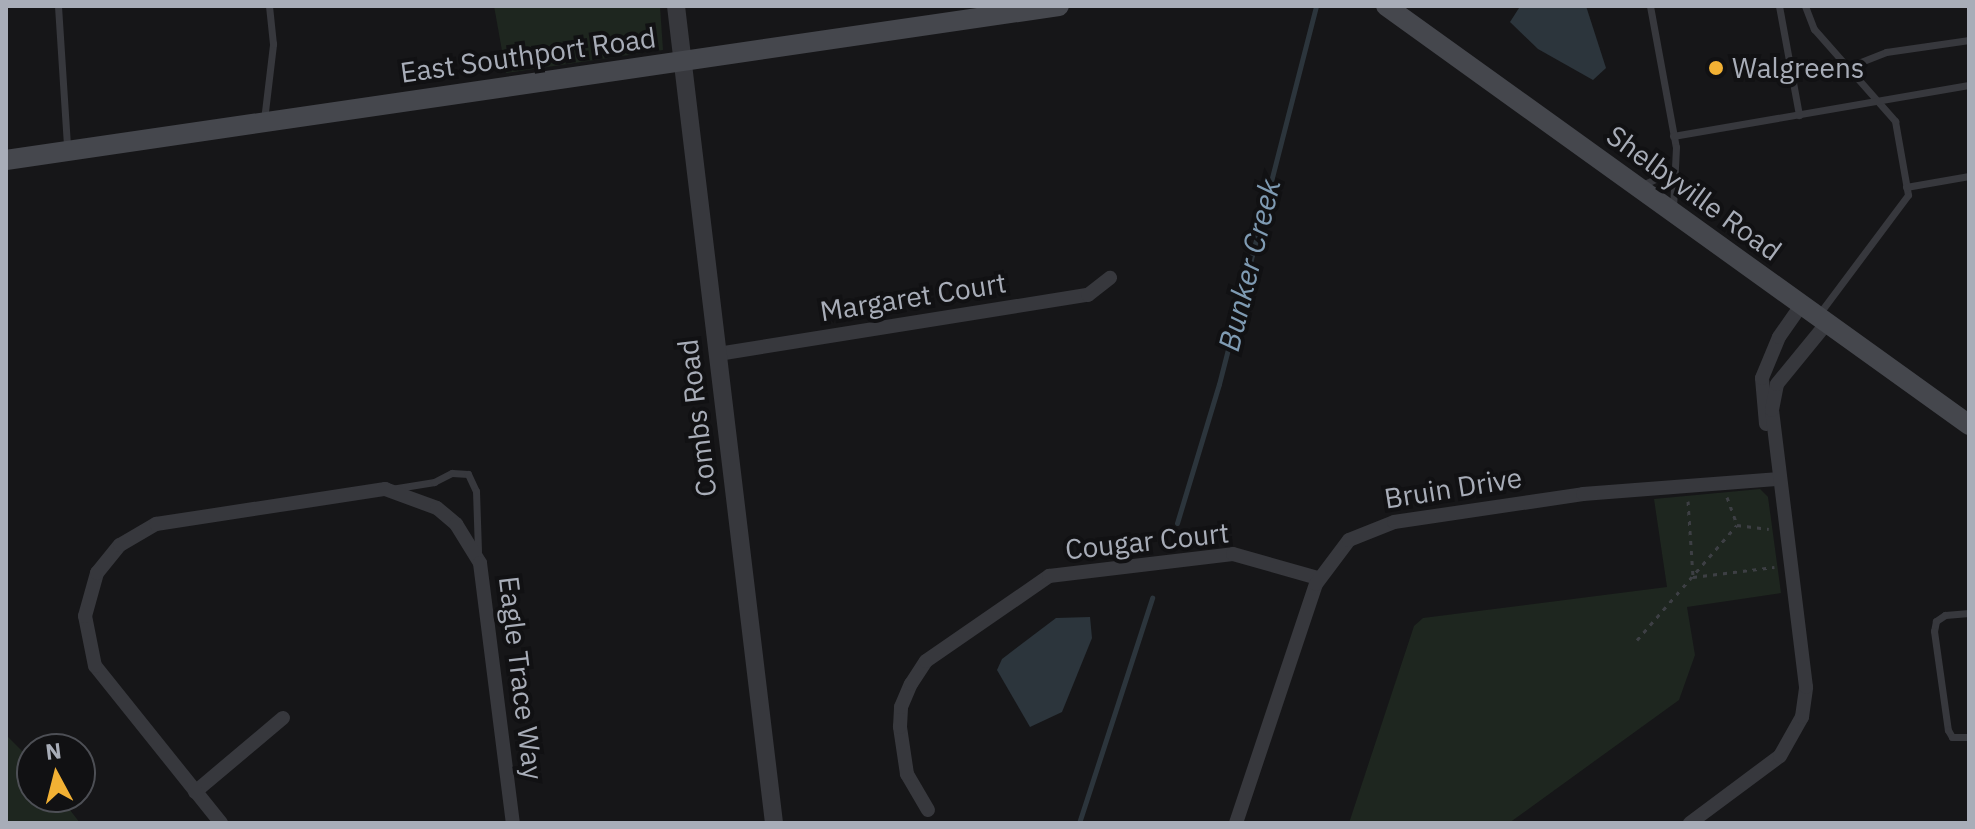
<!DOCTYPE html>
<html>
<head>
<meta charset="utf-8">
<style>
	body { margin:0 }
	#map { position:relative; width:1975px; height:829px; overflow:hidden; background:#161618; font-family:"IBM Plex Sans",sans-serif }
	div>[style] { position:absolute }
	.green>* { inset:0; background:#1e261f }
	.water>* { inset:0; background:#2c353c }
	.stream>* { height:5px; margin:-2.5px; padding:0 2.5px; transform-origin:2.5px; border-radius:2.5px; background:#2c353c }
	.path>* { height:3px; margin-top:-1.5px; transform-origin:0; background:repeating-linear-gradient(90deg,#3d3f44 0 4px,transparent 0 10px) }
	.service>* { height:7px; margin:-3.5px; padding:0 3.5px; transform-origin:3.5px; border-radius:3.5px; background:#37383d }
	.minor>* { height:14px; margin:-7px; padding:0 7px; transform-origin:7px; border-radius:7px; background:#37383d }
	.tertiary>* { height:18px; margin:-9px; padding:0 9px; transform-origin:9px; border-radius:9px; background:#37383d }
	.secondary>* { height:20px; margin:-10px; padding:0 10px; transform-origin:10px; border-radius:10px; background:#45474d }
	.dots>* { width:22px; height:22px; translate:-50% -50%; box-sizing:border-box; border:4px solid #111113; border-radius:50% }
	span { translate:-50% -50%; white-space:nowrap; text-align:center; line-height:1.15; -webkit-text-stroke:8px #111113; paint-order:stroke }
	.street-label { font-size:28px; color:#a8adb8 }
	.poi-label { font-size:28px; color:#a8adb8 }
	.left { translate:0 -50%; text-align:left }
	.water-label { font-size:30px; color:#7f9bb3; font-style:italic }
	.frame { position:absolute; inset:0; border:8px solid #a8adb8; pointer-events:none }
	.north { position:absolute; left:16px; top:733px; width:80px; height:80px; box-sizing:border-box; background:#111113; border:2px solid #4d4f55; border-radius:50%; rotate:353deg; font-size:22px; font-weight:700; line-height:32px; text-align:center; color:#a8adb8 }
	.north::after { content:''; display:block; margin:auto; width:28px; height:36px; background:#f2b134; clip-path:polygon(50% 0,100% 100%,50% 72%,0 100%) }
</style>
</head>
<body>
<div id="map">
	<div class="green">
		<div style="clip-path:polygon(494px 6px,660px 6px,663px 50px,506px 73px)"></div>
		<div style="clip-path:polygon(1760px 489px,1768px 497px,1781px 593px,1687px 607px,1695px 655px,1679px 700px,1509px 823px,1349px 823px,1414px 626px,1423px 618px,1667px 587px,1654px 499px)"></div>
		<div style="clip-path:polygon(6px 735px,32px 761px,32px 797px,60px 797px,80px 823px,6px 823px)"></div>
	</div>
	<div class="water">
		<div style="clip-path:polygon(1586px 6px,1606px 68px,1593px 80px,1538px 49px,1510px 22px,1519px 8px)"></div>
		<div style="clip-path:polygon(1090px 617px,1092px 638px,1062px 712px,1030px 727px,997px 670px,1002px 659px,1056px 618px)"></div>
	</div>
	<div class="stream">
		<div style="left:1177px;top:523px;width:145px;rotate:-73.2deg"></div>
		<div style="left:1219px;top:384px;width:390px;rotate:-75.6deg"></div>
		<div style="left:1079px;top:823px;width:237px;rotate:-72deg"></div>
	</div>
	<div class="path">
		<div style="left:1727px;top:497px;width:30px;rotate:70deg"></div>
		<div style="left:1737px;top:525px;width:32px;rotate:7deg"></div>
		<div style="left:1688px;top:501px;width:76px;rotate:86.2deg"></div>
		<div style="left:1693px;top:577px;width:82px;rotate:-7deg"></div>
		<div style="left:1637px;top:640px;width:152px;rotate:-49deg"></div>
	</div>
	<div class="service">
		<div style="left:58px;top:6px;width:141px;rotate:86.3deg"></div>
		<div style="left:1650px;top:6px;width:143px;rotate:79.6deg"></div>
		<div style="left:1676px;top:147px;width:61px;rotate:92.8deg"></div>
		<div style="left:1779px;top:6px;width:111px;rotate:79.6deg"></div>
		<div style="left:1805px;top:6px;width:25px;rotate:69deg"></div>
		<div style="left:1814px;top:29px;width:123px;rotate:48.6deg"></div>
		<div style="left:1895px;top:121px;width:75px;rotate:80deg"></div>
		<div style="left:1908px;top:195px;width:149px;rotate:126.8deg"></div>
		<div style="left:1848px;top:67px;width:41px;rotate:-21.5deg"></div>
		<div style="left:1886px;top:52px;width:84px;rotate:-8.2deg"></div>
		<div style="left:264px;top:120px;width:77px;rotate:-83.2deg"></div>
		<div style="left:273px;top:44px;width:38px;rotate:-96deg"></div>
		<div style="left:1673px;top:136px;width:300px;rotate:-9.8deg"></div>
		<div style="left:1642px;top:185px;width:34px;rotate:-24deg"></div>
		<div style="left:1906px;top:187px;width:64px;rotate:-9.9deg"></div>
		<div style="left:391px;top:489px;width:44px;rotate:-9.2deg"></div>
		<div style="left:434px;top:482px;width:20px;rotate:-27deg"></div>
		<div style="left:452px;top:473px;width:16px;rotate:4deg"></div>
		<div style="left:468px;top:474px;width:19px;rotate:65deg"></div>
		<div style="left:476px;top:491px;width:60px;rotate:88.1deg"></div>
		<div style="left:1969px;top:613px;width:24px;rotate:175deg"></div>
		<div style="left:1945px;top:615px;width:11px;rotate:146deg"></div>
		<div style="left:1936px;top:621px;width:10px;rotate:101deg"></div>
		<div style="left:1934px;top:631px;width:100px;rotate:82deg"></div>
		<div style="left:1948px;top:730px;width:8px;rotate:60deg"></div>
		<div style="left:1952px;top:737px;width:17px"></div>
	</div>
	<div class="minor">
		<div style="left:718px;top:354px;width:375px;rotate:-9.1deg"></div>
		<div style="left:1088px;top:295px;width:28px;rotate:-38deg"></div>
		<div style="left:1766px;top:424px;width:46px;rotate:-95deg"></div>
		<div style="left:1762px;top:378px;width:44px;rotate:-67.5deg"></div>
		<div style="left:1779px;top:337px;width:39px;rotate:-55deg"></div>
		<div style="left:195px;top:792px;width:115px;rotate:-40.1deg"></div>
		<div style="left:928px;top:810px;width:42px;rotate:-120.3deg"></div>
		<div style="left:907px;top:774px;width:48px;rotate:-98.5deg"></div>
		<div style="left:900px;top:727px;width:20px;rotate:-87deg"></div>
		<div style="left:901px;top:707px;width:25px;rotate:-67deg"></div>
		<div style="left:911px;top:684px;width:27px;rotate:-57deg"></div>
		<div style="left:926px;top:661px;width:150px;rotate:-34.6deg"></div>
		<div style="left:1049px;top:576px;width:185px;rotate:-6.8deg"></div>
		<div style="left:1233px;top:554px;width:88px;rotate:15.8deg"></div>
		<div style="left:221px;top:823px;width:201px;rotate:-128.7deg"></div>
		<div style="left:95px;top:666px;width:51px;rotate:-101.3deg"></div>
		<div style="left:85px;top:616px;width:45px;rotate:-74.4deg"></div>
		<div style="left:97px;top:573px;width:36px;rotate:-51deg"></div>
		<div style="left:120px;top:545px;width:42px;rotate:-30.3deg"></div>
		<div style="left:156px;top:524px;width:232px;rotate:-8.7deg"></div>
		<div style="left:385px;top:489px;width:55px;rotate:20.1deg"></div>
		<div style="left:437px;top:508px;width:25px;rotate:40deg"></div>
		<div style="left:456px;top:524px;width:46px;rotate:58.4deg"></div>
		<div style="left:480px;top:563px;width:262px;rotate:82.8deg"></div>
		<div style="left:1236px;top:823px;width:252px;rotate:-71.5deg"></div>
		<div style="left:1316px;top:584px;width:55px;rotate:-53.1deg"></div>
		<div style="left:1349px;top:540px;width:48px;rotate:-21.8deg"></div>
		<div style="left:1394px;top:522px;width:191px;rotate:-8.4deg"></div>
		<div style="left:1583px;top:494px;width:197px;rotate:-4.4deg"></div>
		<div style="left:1690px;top:823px;width:112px;rotate:-36.7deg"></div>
		<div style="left:1780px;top:756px;width:45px;rotate:-60.6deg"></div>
		<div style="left:1802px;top:717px;width:30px;rotate:-82deg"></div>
		<div style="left:1806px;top:687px;width:279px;rotate:-97deg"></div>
		<div style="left:1772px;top:410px;width:26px;rotate:-79deg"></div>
		<div style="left:1777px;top:384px;width:79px;rotate:-50.7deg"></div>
	</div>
	<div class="tertiary">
		<div style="left:676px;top:6px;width:823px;rotate:83.16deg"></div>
	</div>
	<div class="secondary">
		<div style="left:1386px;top:6px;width:718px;rotate:35.7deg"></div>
		<div style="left:6px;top:160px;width:1064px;rotate:-8.32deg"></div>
	</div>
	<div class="dots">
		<div style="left:1716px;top:68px;background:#f2b134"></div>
	</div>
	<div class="street-label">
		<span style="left:528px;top:55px;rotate:-8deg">East Southport Road</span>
		<span style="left:1694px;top:193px;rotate:36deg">Shelbyville Road</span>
		<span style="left:913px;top:297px;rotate:-9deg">Margaret Court</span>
		<span style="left:697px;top:418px;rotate:-97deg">Combs Road</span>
		<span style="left:1453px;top:488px;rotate:-9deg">Bruin Drive</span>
		<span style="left:1147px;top:541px;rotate:-6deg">Cougar Court</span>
		<span style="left:521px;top:678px;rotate:83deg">Eagle Trace Way</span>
	</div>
	<div class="poi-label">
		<span class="left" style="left:1732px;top:68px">Walgreens</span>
	</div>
	<div class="water-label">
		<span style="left:1249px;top:265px;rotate:-76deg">Bunker Creek</span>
	</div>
	<div class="frame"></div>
	<div class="north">N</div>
</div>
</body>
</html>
